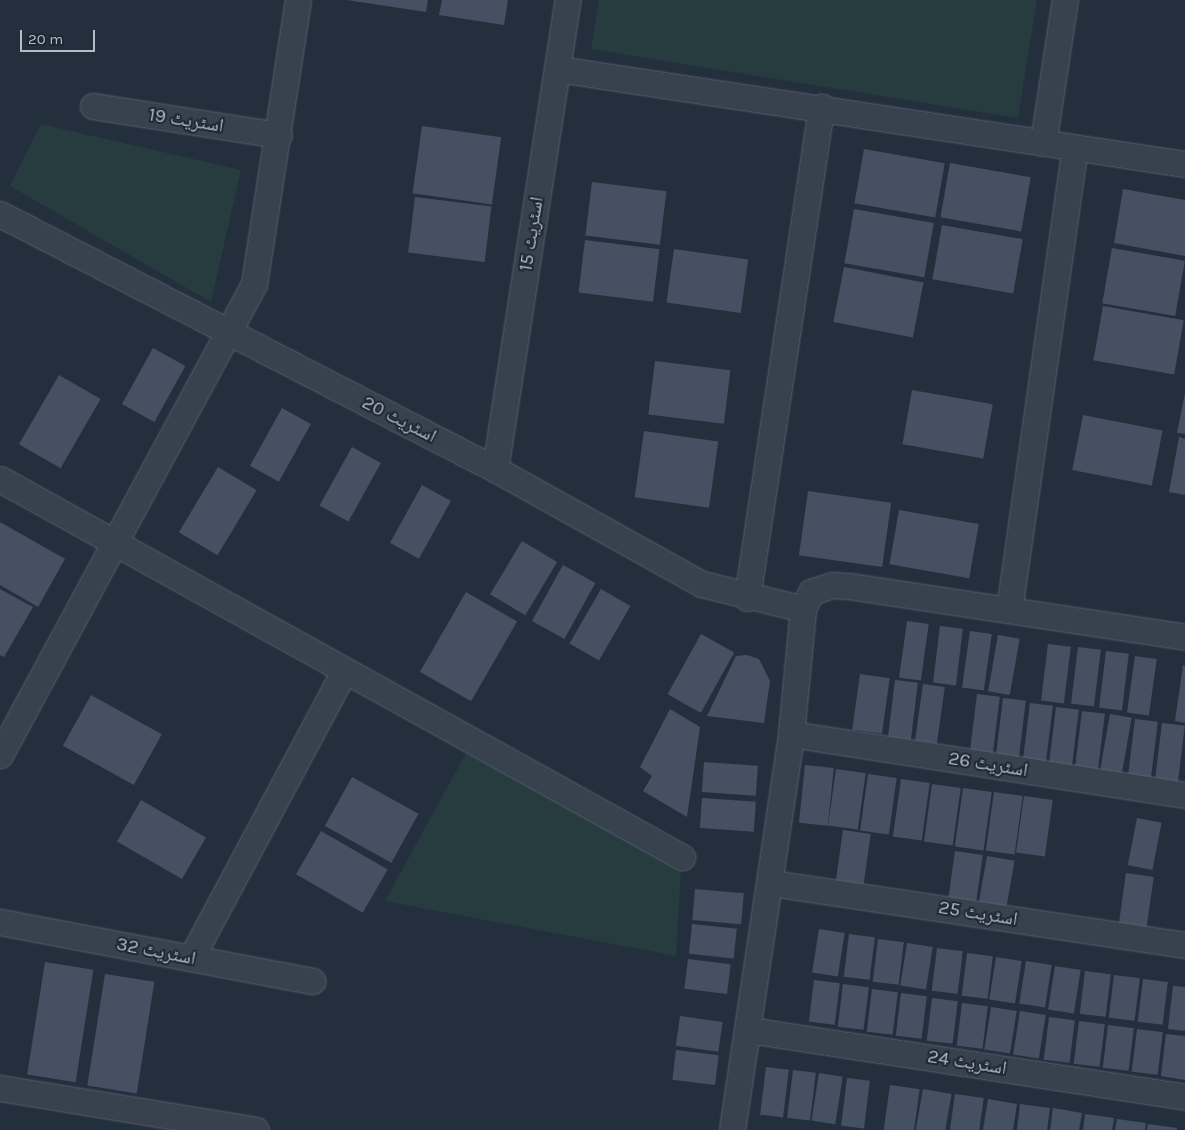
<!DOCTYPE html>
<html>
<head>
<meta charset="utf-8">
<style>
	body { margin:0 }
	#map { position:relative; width:1185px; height:1130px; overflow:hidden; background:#242f3e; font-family:Karla,"Noto Naskh Arabic",sans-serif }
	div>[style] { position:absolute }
	.green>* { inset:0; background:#263c3f }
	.building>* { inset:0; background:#455162; transform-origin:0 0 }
	.roads { filter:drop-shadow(0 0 1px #565f6c) drop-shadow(0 0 1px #565f6c) }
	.street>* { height:25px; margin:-12.5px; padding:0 12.5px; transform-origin:12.5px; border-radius:12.5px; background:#38414e }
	span { translate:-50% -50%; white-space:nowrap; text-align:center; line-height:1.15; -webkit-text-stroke:4px #1d2633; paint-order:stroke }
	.street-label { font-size:19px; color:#b4bcc9 }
	.scale { position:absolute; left:20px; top:30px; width:75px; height:22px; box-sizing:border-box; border:2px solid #b4bcc9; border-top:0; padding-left:6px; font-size:15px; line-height:18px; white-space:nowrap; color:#b4bcc9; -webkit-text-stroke:4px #1d2633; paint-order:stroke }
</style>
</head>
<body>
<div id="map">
	<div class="green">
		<div style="clip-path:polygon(599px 0,1037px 0,1018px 118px,591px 49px)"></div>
		<div style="clip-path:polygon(41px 124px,241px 170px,211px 302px,10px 186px)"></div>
		<div style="clip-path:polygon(466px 753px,681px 870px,676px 956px,385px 901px)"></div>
	</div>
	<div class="building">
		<div style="clip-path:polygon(347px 0,428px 0,426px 12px)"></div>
		<div style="clip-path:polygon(442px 0,508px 0,504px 25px,439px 15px)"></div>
		<div style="left:422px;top:126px;width:80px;height:68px;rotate:8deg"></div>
		<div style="left:864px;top:149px;width:82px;height:55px;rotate:10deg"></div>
		<div style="left:950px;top:163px;width:82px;height:55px;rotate:10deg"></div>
		<div style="left:592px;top:182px;width:75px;height:54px;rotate:7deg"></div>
		<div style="clip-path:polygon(1123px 189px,1185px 200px,1185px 256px,1114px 243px)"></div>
		<div style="left:415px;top:197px;width:77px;height:56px;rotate:7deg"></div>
		<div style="left:854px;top:209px;width:81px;height:55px;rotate:10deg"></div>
		<div style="left:942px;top:225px;width:82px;height:55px;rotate:10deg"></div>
		<div style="left:585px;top:240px;width:75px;height:53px;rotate:7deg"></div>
		<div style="left:1112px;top:248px;width:74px;height:56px;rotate:10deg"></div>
		<div style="left:674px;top:249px;width:75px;height:54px;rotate:8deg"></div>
		<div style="left:844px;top:267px;width:81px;height:56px;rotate:11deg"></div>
		<div style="left:1103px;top:306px;width:82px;height:55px;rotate:10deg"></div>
		<div style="left:153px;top:348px;width:37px;height:64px;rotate:29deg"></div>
		<div style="left:655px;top:361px;width:76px;height:54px;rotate:7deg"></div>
		<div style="left:59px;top:375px;width:48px;height:80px;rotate:30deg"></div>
		<div style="left:912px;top:390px;width:82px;height:55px;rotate:10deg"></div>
		<div style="clip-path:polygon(1185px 393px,1185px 434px,1177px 433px)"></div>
		<div style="left:282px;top:408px;width:33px;height:66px;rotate:29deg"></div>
		<div style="left:1083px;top:415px;width:81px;height:56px;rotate:11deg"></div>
		<div style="left:644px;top:431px;width:75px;height:67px;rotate:8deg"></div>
		<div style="clip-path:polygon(1179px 437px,1185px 439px,1185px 495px,1169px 492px)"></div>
		<div style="left:352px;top:447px;width:33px;height:67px;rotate:29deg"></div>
		<div style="left:218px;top:467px;width:45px;height:76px;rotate:31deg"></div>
		<div style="left:422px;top:485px;width:33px;height:66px;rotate:29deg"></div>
		<div style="left:808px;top:491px;width:84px;height:65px;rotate:8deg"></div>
		<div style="left:899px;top:510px;width:81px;height:55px;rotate:10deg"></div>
		<div style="clip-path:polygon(0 522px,65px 559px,38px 607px,0 585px)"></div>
		<div style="left:522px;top:541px;width:41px;height:62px;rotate:31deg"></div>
		<div style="left:563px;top:565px;width:37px;height:64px;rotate:29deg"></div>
		<div style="clip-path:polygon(0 589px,33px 607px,4px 657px,0 655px)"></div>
		<div style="left:601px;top:589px;width:34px;height:63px;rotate:30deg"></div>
		<div style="left:466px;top:592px;width:59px;height:92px;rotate:30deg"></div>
		<div style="left:907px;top:621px;width:22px;height:57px;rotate:8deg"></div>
		<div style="left:940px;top:626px;width:23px;height:57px;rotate:7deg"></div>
		<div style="left:970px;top:631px;width:22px;height:57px;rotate:8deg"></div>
		<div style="left:701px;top:634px;width:38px;height:69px;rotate:29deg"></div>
		<div style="left:998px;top:635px;width:22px;height:57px;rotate:10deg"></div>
		<div style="left:1048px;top:644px;width:23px;height:57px;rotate:7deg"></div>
		<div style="left:1078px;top:647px;width:23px;height:57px;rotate:7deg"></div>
		<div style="left:1106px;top:651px;width:23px;height:57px;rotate:7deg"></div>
		<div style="clip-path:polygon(747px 655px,759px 659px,770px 681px,764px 723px,707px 716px,736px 656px)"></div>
		<div style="left:1135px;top:656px;width:22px;height:57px;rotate:8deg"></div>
		<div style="clip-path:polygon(1183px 665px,1185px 666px,1185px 723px,1175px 721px)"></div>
		<div style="left:860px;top:674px;width:30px;height:56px;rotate:8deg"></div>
		<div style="left:895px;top:680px;width:23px;height:57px;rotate:7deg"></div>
		<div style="left:923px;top:684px;width:22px;height:57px;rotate:8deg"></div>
		<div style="left:977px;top:694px;width:23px;height:57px;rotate:7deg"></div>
		<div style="left:91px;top:695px;width:81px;height:58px;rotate:29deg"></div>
		<div style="left:1003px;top:698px;width:23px;height:57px;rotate:7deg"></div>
		<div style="left:1030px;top:703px;width:23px;height:57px;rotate:7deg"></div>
		<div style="left:1056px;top:707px;width:23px;height:57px;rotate:7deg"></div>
		<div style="clip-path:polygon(670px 709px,700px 727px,687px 817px,643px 791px,652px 776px,640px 767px)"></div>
		<div style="left:1082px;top:711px;width:23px;height:57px;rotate:7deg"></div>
		<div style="left:1110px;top:714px;width:22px;height:57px;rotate:10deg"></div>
		<div style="left:1135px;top:719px;width:23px;height:57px;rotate:7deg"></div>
		<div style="left:1162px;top:723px;width:23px;height:57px;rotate:7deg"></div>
		<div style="left:704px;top:762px;width:54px;height:30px;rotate:4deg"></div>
		<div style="left:805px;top:765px;width:29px;height:58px;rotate:6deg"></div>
		<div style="left:836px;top:769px;width:30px;height:57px;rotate:8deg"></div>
		<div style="left:868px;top:774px;width:29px;height:57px;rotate:8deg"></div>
		<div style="left:352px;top:777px;width:76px;height:56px;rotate:29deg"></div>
		<div style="left:901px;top:779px;width:29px;height:58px;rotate:8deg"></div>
		<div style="left:932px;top:784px;width:29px;height:58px;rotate:8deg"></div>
		<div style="left:963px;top:788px;width:29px;height:59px;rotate:8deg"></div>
		<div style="left:994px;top:792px;width:29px;height:59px;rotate:8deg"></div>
		<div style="left:1024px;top:796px;width:29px;height:57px;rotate:8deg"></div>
		<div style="left:702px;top:798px;width:54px;height:30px;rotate:4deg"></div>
		<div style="left:141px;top:800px;width:75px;height:48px;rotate:30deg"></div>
		<div style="left:1137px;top:818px;width:25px;height:48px;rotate:11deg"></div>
		<div style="left:843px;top:830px;width:28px;height:53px;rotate:8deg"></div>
		<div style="left:321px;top:831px;width:77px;height:50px;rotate:30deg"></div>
		<div style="left:955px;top:851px;width:28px;height:52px;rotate:8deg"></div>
		<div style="left:987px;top:856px;width:28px;height:53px;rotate:10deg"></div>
		<div style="left:1126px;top:873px;width:28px;height:52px;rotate:8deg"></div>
		<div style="left:695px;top:889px;width:49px;height:31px;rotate:5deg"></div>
		<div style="left:692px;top:924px;width:45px;height:30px;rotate:6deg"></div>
		<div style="left:819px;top:929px;width:26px;height:44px;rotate:9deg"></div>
		<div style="left:849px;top:934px;width:26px;height:43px;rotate:7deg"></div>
		<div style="left:878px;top:939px;width:26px;height:43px;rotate:7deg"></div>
		<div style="left:907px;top:943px;width:26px;height:43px;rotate:9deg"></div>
		<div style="left:937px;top:948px;width:26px;height:43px;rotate:7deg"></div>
		<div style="left:967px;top:953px;width:26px;height:43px;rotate:7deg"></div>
		<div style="left:996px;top:957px;width:26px;height:43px;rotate:9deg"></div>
		<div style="left:688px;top:959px;width:43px;height:30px;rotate:7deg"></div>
		<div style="left:1026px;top:961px;width:26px;height:43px;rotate:9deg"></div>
		<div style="left:45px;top:962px;width:49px;height:114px;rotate:9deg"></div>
		<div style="left:1055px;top:966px;width:26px;height:44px;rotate:9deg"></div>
		<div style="left:1085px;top:971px;width:26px;height:43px;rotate:7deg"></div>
		<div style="left:105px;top:974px;width:50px;height:113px;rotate:9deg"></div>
		<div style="left:1114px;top:975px;width:26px;height:43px;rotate:7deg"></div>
		<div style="left:1143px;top:979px;width:25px;height:43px;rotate:7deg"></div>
		<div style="left:814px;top:980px;width:26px;height:42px;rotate:7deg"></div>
		<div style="left:843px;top:984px;width:26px;height:43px;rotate:7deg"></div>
		<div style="clip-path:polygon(1173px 986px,1185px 987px,1185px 1031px,1168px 1029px)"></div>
		<div style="left:872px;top:989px;width:26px;height:43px;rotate:7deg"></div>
		<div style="left:901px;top:993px;width:26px;height:43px;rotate:7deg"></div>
		<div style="left:932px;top:998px;width:26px;height:43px;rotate:7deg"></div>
		<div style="left:962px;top:1003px;width:26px;height:43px;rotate:7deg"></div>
		<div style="left:991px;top:1007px;width:26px;height:43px;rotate:9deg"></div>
		<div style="left:1020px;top:1011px;width:26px;height:44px;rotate:9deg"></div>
		<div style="left:680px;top:1016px;width:43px;height:30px;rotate:8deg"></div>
		<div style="left:1049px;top:1017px;width:26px;height:43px;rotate:7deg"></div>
		<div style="left:1079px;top:1021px;width:26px;height:43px;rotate:7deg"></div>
		<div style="left:1108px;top:1025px;width:26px;height:43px;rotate:7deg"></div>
		<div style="left:1137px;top:1029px;width:26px;height:43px;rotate:7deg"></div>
		<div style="clip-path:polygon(1166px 1034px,1185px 1036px,1185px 1080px,1161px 1076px)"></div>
		<div style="left:676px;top:1050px;width:43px;height:30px;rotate:7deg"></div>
		<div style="left:766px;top:1067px;width:23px;height:48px;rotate:7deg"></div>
		<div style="left:793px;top:1070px;width:23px;height:48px;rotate:7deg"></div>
		<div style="left:819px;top:1073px;width:24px;height:48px;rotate:9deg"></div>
		<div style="left:847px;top:1078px;width:23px;height:48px;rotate:7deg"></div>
		<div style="left:890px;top:1085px;width:30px;height:45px;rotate:8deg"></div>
		<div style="left:923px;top:1089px;width:29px;height:41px;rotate:10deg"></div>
		<div style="left:955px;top:1094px;width:29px;height:36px;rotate:8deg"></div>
		<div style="clip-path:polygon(988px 1099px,1017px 1104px,1013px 1130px,983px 1130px)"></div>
		<div style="clip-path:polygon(1020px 1104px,1050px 1108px,1047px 1130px,1017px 1130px)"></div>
		<div style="clip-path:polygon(1053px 1108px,1082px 1113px,1079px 1130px,1050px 1130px)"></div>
		<div style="clip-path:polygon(1085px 1114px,1114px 1118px,1112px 1130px,1083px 1130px)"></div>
		<div style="clip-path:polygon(1117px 1119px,1146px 1123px,1145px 1130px,1115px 1130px)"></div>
		<div style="clip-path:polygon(1148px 1124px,1177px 1128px,1177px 1130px,1147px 1130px)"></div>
	</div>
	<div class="roads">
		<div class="street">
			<div style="left:558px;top:69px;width:634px;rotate:8.62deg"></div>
			<div style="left:93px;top:106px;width:188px;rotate:8.9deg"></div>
			<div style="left:1043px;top:143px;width:145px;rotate:-81.3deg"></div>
			<div style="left:0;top:214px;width:557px;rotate:27.26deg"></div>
			<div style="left:495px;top:469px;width:237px;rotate:29.1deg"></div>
			<div style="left:702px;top:584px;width:104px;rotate:13.9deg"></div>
			<div style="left:495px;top:469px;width:475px;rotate:-81.2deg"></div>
			<div style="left:0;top:479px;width:780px;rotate:29deg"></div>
			<div style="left:747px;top:598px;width:497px;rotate:-81.4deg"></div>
			<div style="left:1009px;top:610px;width:466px;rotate:-81.9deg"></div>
			<div style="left:791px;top:734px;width:399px;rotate:8.8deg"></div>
			<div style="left:0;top:755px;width:535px;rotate:-61.66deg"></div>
			<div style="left:254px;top:284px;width:287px;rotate:-81.2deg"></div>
			<div style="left:771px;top:883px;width:419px;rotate:8.5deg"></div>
			<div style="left:0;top:922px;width:318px;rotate:10.7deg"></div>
			<div style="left:191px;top:958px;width:324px;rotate:-61.9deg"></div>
			<div style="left:749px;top:1030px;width:441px;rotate:8.7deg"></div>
			<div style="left:0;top:1088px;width:259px;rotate:9.3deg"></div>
			<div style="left:732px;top:1130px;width:400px;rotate:-81.5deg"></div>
			<div style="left:791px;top:734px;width:126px;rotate:-84.5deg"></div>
			<div style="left:803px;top:609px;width:19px;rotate:-65deg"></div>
			<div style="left:811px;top:592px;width:23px;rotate:-18deg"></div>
			<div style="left:833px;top:585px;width:16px;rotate:4deg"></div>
			<div style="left:849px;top:586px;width:340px;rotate:8.6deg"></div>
		</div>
	</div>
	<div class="street-label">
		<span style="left:186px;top:121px;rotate:9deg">اسٹریٹ 19</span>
		<span style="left:532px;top:234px;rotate:-81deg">اسٹریٹ 15</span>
		<span style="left:399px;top:420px;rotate:27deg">اسٹریٹ 20</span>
		<span style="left:988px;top:765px;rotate:9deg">اسٹریٹ 26</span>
		<span style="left:978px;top:914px;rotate:9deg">اسٹریٹ 25</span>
		<span style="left:156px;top:952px;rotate:11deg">اسٹریٹ 32</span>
		<span style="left:967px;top:1063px;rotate:9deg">اسٹریٹ 24</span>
	</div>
	<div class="scale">20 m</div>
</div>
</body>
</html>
